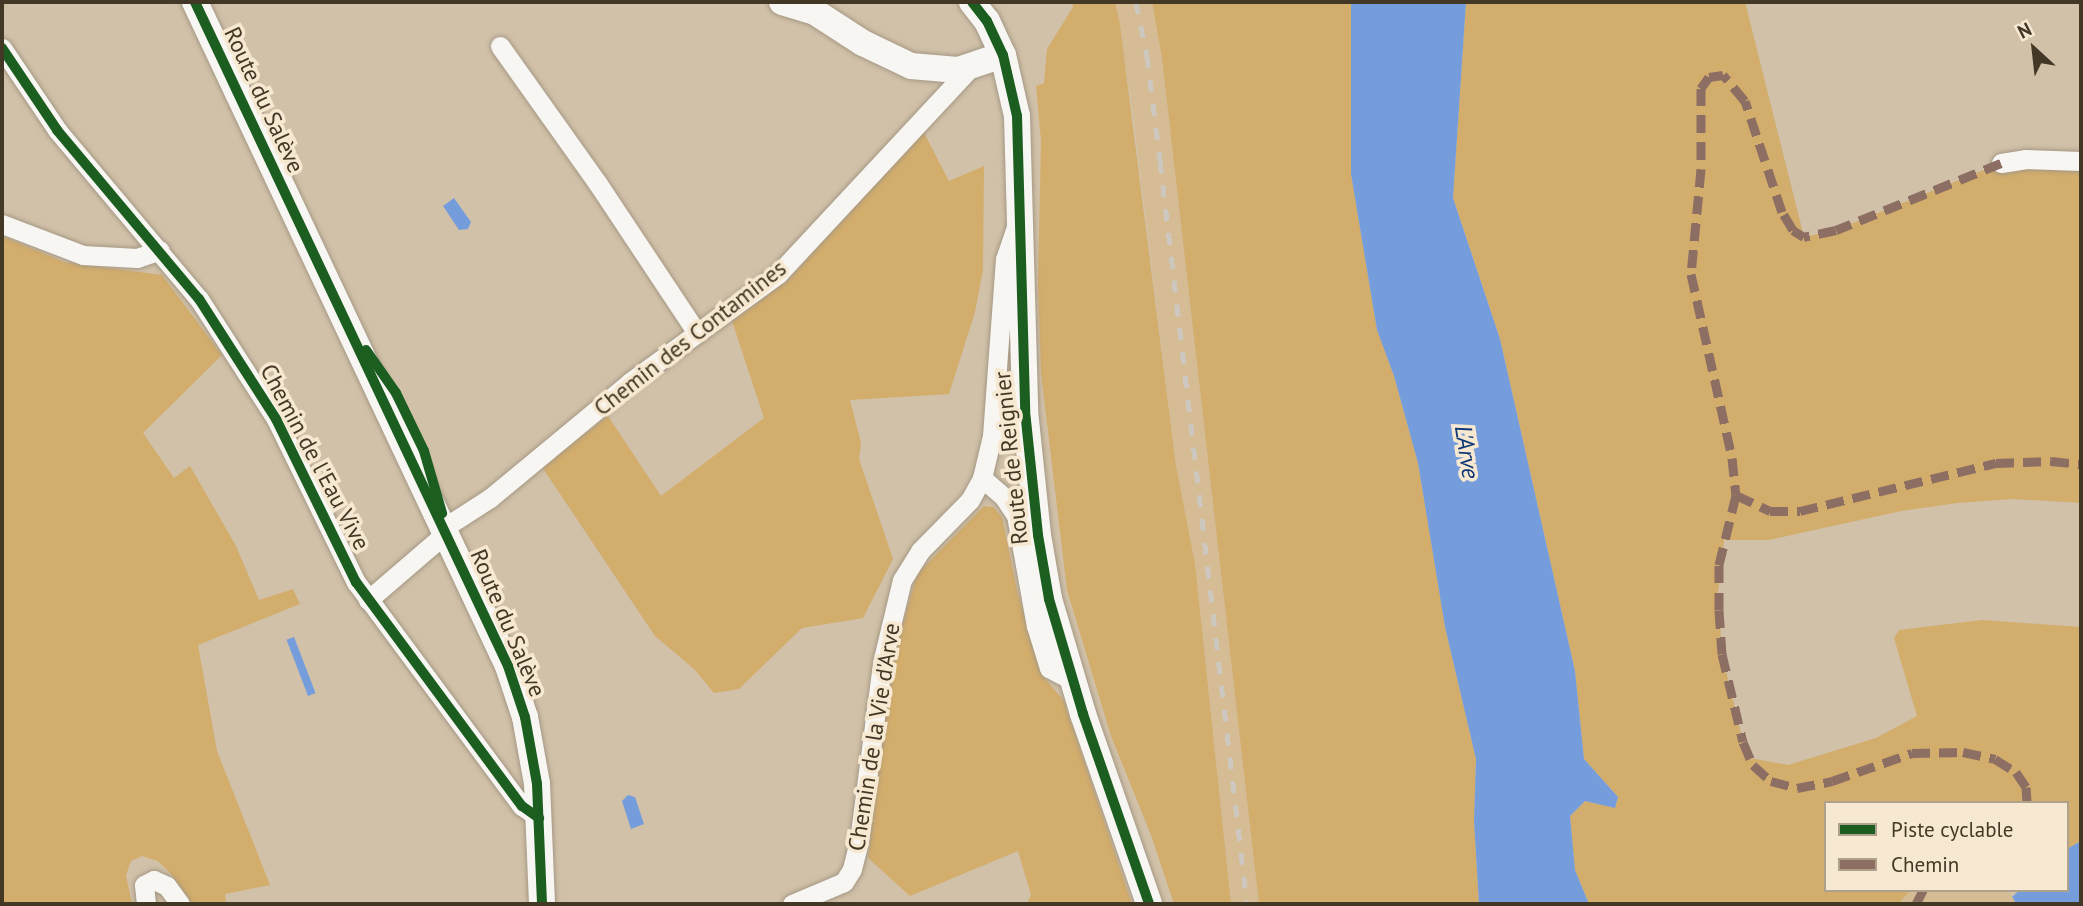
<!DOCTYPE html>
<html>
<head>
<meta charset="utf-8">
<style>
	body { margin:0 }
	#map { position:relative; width:2083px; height:906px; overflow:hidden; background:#d1c1a8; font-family:"PT Sans",sans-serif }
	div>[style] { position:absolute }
	.built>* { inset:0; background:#d5bc94 }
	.green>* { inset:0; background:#d2ad6c }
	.water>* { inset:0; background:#759ddc; transform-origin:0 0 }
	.roads { filter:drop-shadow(0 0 2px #a59885) drop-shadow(0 0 2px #a59885) }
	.minor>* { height:19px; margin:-9.5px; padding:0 9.5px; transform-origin:9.5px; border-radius:9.5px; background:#f8f6f2 }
	.secondary>* { height:26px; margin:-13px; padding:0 13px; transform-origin:13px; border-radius:13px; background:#f8f6f2 }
	.rail>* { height:5px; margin-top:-2.5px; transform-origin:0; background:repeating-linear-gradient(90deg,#ccc7bf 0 12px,transparent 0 24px) }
	.quiet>* { height:9px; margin-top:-4.5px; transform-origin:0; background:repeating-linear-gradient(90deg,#8d6e63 0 18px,transparent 0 27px) }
	.cycleway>* { height:10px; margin:-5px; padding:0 5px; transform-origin:5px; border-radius:5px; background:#1b5e20 }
	span { translate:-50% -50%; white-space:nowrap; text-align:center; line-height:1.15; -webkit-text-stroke:7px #f7e8d1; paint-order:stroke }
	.street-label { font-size:23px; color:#433825 }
	.water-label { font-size:24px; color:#0d3775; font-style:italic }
	.frame { position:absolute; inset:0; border:4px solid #433825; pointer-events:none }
	.legend { position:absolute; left:1824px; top:801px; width:245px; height:91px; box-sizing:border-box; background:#f7e8d1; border:2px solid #afa28c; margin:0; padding:9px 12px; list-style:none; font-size:21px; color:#433825 }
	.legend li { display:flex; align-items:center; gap:14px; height:35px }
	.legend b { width:35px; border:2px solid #afa28c }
	.north { position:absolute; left:1999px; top:14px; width:70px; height:70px; -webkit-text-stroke:5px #f7e8d1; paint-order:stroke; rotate:333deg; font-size:19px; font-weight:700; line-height:28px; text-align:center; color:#433825 }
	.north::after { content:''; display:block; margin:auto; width:24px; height:32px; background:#433825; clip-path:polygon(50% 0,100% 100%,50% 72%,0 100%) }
</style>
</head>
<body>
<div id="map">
	<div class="built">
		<div style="clip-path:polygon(1115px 2px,1152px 2px,1162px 58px,1259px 904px,1231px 904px,1195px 564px,1176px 466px,1132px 106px)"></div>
		<div style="clip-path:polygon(1911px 890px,2007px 890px,2015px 901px,2012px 904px,1898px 904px)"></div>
	</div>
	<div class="green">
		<div style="clip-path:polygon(1072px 2px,1115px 2px,1120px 25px,1176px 466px,1195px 564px,1231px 904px,1174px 904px,1151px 835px,1111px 736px,1067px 590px,1041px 373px,1038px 285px,1041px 141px,1036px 86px,1044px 83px,1047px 49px,1073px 7px)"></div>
		<div style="clip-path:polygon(1152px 2px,1351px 2px,1351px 174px,1377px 330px,1394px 376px,1418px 463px,1445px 627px,1476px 759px,1474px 821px,1479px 904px,1259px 904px,1162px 58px)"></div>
		<div style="clip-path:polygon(1466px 2px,1745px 2px,1804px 237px,1836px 230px,2001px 163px,2010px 172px,2041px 167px,2081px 171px,2081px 503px,2013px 499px,1957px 503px,1901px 511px,1769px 540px,1724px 540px,1718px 593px,1722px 654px,1745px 750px,1749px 758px,1788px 765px,1876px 738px,1917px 716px,1894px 638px,1899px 630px,1982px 620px,2081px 627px,2081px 841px,2067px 849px,2067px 803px,1826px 803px,1826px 890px,1911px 890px,1898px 904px,1589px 904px,1575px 870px,1570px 816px,1585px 801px,1615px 808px,1618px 797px,1584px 759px,1575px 671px,1500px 339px,1453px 198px)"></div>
		<div style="clip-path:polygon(923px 131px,949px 181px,984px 166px,983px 270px,975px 312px,949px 394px,850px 400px,861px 443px,859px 459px,893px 559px,863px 618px,802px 628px,739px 689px,714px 693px,694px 669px,655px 636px,542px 467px,608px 416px,661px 496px,764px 418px,732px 321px,789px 279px)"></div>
		<div style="clip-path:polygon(2px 236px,64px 262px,162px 275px,222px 355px,143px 433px,174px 478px,190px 466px,236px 546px,259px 600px,293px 589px,300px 604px,198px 645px,217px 751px,270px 885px,225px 894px,226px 904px,189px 904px,171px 874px,158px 861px,142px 856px,131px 861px,126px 875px,132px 904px,2px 904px)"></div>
		<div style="clip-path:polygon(984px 506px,993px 507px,1002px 517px,1017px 590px,1042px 675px,1064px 701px,1132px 904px,1027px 904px,1031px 895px,1018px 851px,910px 896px,868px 858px,890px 669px,917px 574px)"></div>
	</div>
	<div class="water">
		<div style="clip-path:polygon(1351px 2px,1466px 2px,1453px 198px,1500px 339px,1575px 671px,1584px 759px,1618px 797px,1615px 808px,1585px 801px,1570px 816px,1575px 870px,1589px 904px,1479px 904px,1474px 821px,1476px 759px,1445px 627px,1418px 463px,1394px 376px,1377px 330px,1351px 174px)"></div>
		<div style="clip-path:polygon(454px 198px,471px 222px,468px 229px,459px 230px,443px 206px)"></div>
		<div style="left:294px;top:637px;width:60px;height:8px;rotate:69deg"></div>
		<div style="clip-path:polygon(628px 795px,635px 797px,644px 824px,631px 829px,622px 801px)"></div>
		<div style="clip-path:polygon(2081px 841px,2081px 904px,2012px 904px,2015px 901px,2012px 897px,2020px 890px,2067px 890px,2067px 849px)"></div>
	</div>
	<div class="roads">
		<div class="minor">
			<div style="left:500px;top:46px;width:169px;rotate:54.6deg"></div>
			<div style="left:598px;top:184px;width:179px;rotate:56.4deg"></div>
			<div style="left:2px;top:48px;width:99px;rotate:56.1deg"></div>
			<div style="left:57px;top:130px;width:221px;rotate:50deg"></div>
			<div style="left:199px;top:299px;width:143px;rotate:57.3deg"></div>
			<div style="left:276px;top:419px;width:182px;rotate:63.9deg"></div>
			<div style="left:356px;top:582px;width:279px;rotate:53.5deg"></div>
			<div style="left:522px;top:806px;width:21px;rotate:35deg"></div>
			<div style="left:2001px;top:163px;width:24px;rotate:-9deg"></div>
			<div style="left:2025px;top:159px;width:56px;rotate:2deg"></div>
			<div style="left:2px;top:224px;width:87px;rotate:20.9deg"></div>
			<div style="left:83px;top:255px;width:54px;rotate:3.2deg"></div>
			<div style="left:137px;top:258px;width:24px;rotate:-19deg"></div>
			<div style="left:982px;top:478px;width:43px;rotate:-76.6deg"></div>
			<div style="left:992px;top:436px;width:177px;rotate:-85.8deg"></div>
			<div style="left:1005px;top:259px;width:34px;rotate:-71deg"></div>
			<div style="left:445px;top:527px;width:54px;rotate:-32.8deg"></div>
			<div style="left:490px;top:498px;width:182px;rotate:-39.6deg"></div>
			<div style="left:630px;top:382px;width:183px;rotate:-36.1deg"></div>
			<div style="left:778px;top:274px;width:284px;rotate:-47deg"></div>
			<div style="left:368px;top:600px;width:104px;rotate:-40.7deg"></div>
			<div style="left:146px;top:904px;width:19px;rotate:-96deg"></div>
			<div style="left:144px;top:885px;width:11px;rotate:-27deg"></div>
			<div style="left:154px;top:880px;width:14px;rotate:25deg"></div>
			<div style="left:167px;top:886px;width:22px;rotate:54deg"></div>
			<div style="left:792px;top:904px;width:56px;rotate:-22.9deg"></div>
			<div style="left:844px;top:882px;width:15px;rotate:-58deg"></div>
			<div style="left:852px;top:869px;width:29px;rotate:-76deg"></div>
			<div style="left:859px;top:841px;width:179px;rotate:-82.6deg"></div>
			<div style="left:882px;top:663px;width:85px;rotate:-76.5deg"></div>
			<div style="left:902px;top:580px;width:34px;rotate:-58deg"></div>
			<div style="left:920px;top:551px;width:71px;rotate:-45.6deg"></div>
			<div style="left:970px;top:500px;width:25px;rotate:-61deg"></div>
			<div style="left:982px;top:478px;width:28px;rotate:41deg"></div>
			<div style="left:1003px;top:496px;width:23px;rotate:56deg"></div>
			<div style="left:1016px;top:515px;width:113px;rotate:79.8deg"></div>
			<div style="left:1036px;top:626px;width:44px;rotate:72.8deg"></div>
			<div style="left:1049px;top:668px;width:26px;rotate:28deg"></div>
		</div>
		<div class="secondary">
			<div style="left:195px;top:2px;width:734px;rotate:64.76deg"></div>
			<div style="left:508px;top:666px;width:54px;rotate:71.6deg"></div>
			<div style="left:525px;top:717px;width:68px;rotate:79.8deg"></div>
			<div style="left:537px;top:784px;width:120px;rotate:87.6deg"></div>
			<div style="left:782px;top:2px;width:34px;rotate:17deg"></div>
			<div style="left:815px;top:12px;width:57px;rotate:32.9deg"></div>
			<div style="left:863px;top:43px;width:53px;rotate:25.6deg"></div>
			<div style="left:911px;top:66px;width:47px;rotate:4.9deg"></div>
			<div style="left:958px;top:70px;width:47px;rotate:-18.4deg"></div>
			<div style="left:972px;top:2px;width:24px;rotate:52deg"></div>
			<div style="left:987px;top:21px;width:38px;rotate:65deg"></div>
			<div style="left:1003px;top:55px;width:63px;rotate:77.1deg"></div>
			<div style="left:1017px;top:116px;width:295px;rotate:88.4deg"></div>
			<div style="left:1025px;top:411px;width:125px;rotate:84deg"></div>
			<div style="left:1038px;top:535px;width:65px;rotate:80.2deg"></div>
			<div style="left:1049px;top:599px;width:120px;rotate:73.5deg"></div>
			<div style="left:1083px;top:714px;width:201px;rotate:70.8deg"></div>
		</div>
	</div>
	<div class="rail">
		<div style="left:1136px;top:2px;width:55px;rotate:78.5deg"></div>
		<div style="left:1147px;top:56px;width:106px;rotate:82.9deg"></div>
		<div style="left:1160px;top:161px;width:748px;rotate:83.32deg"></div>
	</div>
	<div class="quiet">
		<div style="left:2001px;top:163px;width:178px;rotate:157.9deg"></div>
		<div style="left:1836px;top:230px;width:33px;rotate:168deg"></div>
		<div style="left:1804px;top:237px;width:13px;rotate:-148deg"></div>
		<div style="left:1793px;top:230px;width:21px;rotate:-121deg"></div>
		<div style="left:1782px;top:212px;width:117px;rotate:-108.4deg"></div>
		<div style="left:1745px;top:101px;width:34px;rotate:-130deg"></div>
		<div style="left:1723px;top:75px;width:14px;rotate:172deg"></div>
		<div style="left:1709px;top:77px;width:14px;rotate:126deg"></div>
		<div style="left:1701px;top:88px;width:81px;rotate:90deg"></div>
		<div style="left:1701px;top:169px;width:105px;rotate:95.4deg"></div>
		<div style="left:1691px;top:274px;width:189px;rotate:77.4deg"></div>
		<div style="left:1732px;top:458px;width:37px;rotate:84deg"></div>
		<div style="left:1736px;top:495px;width:72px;rotate:103.7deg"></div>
		<div style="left:1719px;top:565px;width:45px;rotate:90deg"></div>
		<div style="left:1719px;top:610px;width:44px;rotate:86.1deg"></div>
		<div style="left:1722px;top:654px;width:90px;rotate:76.6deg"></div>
		<div style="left:1743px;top:742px;width:25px;rotate:67deg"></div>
		<div style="left:1753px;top:765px;width:24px;rotate:42deg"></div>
		<div style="left:1771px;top:781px;width:27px;rotate:15deg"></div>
		<div style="left:1797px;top:788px;width:36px;rotate:-11deg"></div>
		<div style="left:1832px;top:781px;width:85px;rotate:-19.3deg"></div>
		<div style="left:1912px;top:753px;width:51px;rotate:-1.1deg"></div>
		<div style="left:1963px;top:752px;width:33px;rotate:12deg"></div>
		<div style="left:1995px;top:759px;width:25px;rotate:32deg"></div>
		<div style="left:2016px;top:772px;width:18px;rotate:56deg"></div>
		<div style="left:2026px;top:787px;width:16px;rotate:86deg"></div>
		<div style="left:1736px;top:495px;width:38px;rotate:25deg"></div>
		<div style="left:1770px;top:511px;width:30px"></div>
		<div style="left:1800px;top:511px;width:202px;rotate:-13.8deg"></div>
		<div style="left:1996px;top:463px;width:55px;rotate:-2.1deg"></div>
		<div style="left:2051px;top:461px;width:30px;rotate:6deg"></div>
		<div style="left:1916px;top:904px;width:16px;rotate:-63deg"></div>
	</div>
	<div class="cycleway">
		<div style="left:195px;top:2px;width:734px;rotate:64.76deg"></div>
		<div style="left:508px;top:666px;width:54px;rotate:71.6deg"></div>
		<div style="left:525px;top:717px;width:68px;rotate:79.8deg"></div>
		<div style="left:537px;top:784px;width:120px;rotate:87.6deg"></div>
		<div style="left:972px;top:2px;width:24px;rotate:52deg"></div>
		<div style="left:987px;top:21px;width:38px;rotate:65deg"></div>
		<div style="left:1003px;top:55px;width:63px;rotate:77.1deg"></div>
		<div style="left:1017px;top:116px;width:295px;rotate:88.4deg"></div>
		<div style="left:1025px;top:411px;width:125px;rotate:84deg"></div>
		<div style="left:1038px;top:535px;width:65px;rotate:80.2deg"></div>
		<div style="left:1049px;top:599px;width:120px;rotate:73.5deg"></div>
		<div style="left:1083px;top:714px;width:201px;rotate:70.8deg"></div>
		<div style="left:2px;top:48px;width:99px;rotate:56.1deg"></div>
		<div style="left:57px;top:130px;width:221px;rotate:50deg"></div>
		<div style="left:199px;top:299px;width:143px;rotate:57.3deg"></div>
		<div style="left:276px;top:419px;width:182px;rotate:63.9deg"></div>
		<div style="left:356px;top:582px;width:279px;rotate:53.5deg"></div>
		<div style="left:522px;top:806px;width:21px;rotate:35deg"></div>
		<div style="left:366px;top:350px;width:52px;rotate:55.1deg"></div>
		<div style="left:396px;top:393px;width:64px;rotate:64.2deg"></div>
		<div style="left:424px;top:451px;width:65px;rotate:73.8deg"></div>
	</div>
	<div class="street-label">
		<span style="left:264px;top:100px;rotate:65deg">Route du Salève</span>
		<span style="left:690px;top:338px;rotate:-38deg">Chemin des Contamines</span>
		<span style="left:315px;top:457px;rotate:62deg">Chemin de l'Eau Vive</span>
		<span style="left:1011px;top:458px;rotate:-96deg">Route de Reignier</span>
		<span style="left:508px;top:623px;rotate:67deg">Route du Salève</span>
		<span style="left:874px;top:737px;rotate:-81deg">Chemin de la Vie d'Arve</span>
	</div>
	<div class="water-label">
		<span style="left:1467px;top:452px;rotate:81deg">L'Arve</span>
	</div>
	<div class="frame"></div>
	<ul class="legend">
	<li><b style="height:9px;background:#1b5e20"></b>Piste cyclable</li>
	<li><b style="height:9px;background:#8d6e63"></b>Chemin</li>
	</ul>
	<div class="north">N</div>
</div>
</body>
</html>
